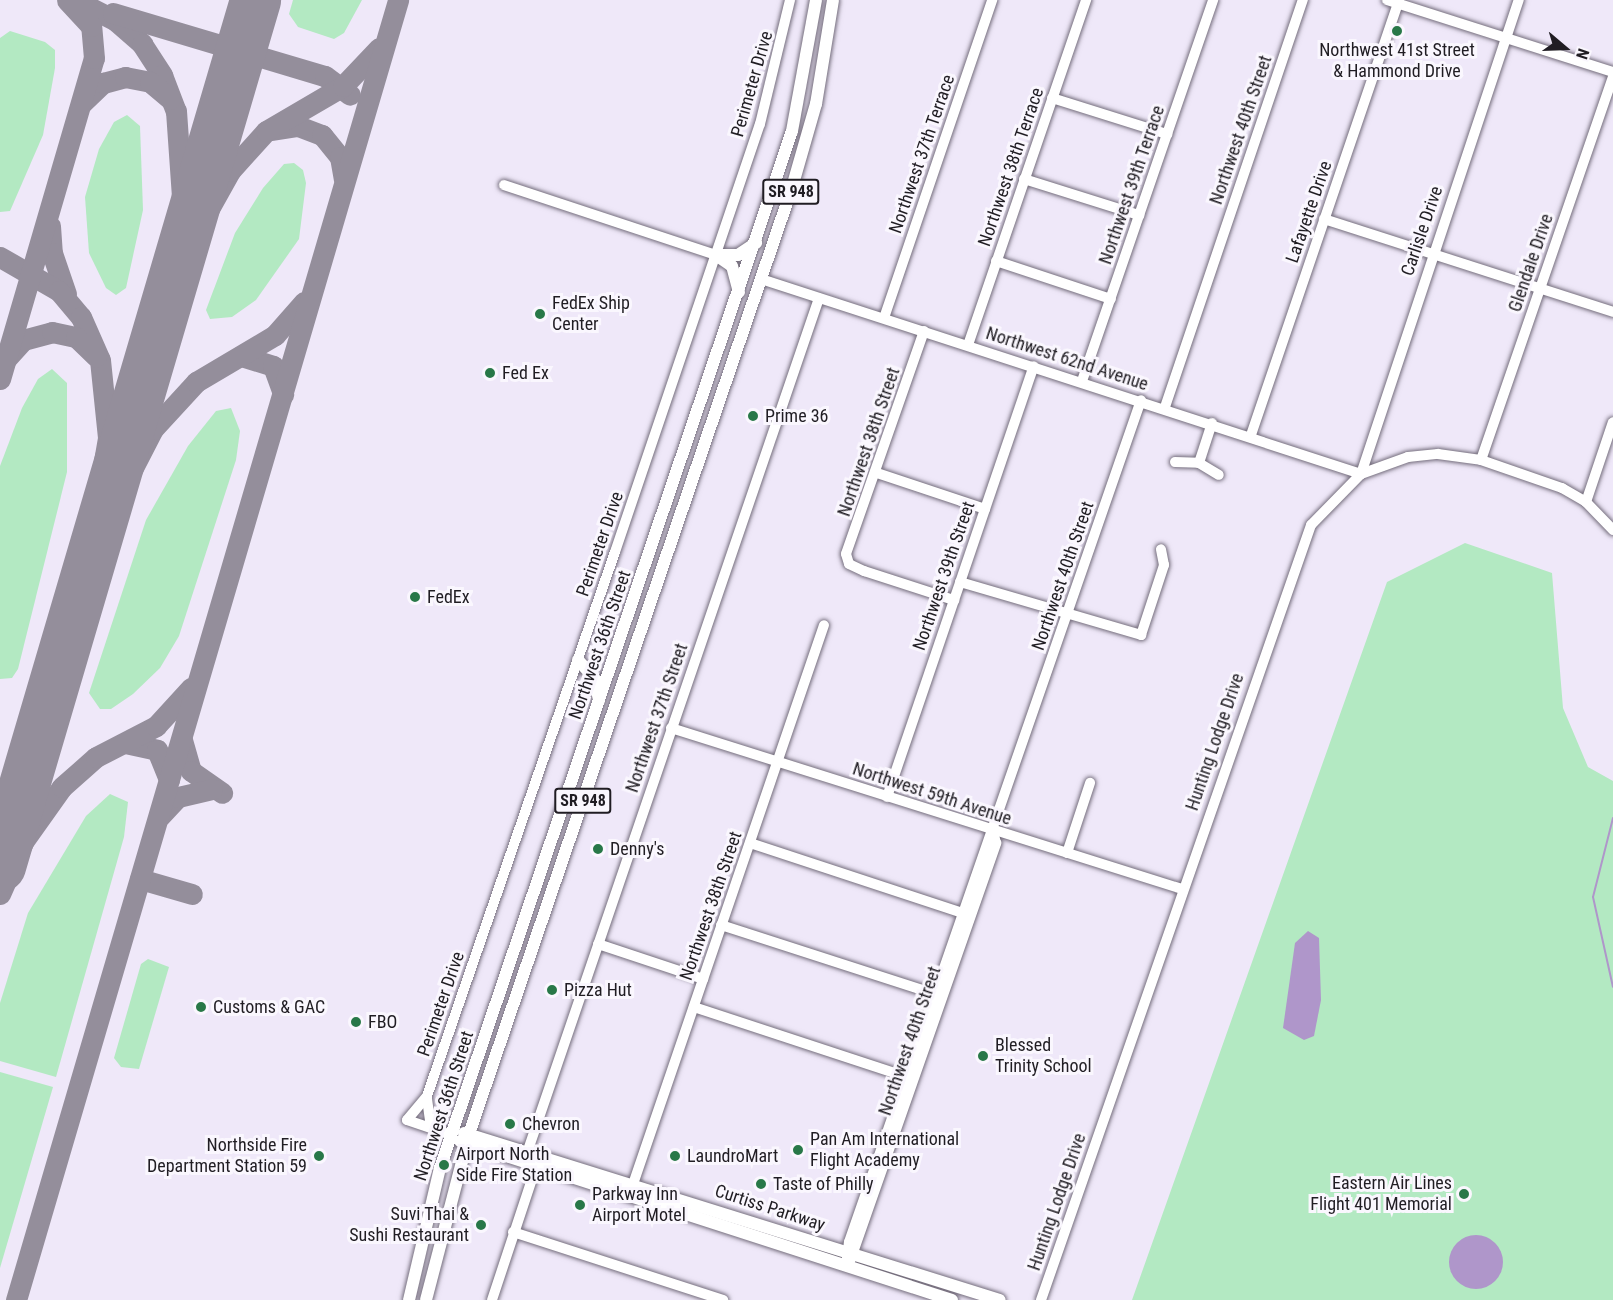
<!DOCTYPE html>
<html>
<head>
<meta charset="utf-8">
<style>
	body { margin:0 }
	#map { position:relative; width:1613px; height:1300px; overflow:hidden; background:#efe8f9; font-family:"Roboto Condensed",sans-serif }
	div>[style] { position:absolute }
	.green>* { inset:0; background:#b3e9c2 }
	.water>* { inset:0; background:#af96ca }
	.round { border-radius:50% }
	.stream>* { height:2px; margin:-1px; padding:0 1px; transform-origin:1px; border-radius:1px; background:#af96ca }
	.taxiway>* { height:21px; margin:-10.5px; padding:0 10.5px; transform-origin:10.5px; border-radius:10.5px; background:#948e9b }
	.runway>* { height:51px; margin:-25.5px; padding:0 25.5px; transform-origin:25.5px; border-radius:25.5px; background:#948e9b }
	.roads { filter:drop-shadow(0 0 2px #746d7c) drop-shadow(0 0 2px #746d7c) }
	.minor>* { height:10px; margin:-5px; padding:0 5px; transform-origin:5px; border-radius:5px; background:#fff }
	.major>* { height:12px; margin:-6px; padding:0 6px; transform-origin:6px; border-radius:6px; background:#fff }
	.dots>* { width:16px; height:16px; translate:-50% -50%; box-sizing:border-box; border:3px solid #faf7fe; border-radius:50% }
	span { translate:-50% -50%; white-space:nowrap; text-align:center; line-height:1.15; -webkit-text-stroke:6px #faf7fe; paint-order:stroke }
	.shield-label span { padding:2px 4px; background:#faf7fe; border:2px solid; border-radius:4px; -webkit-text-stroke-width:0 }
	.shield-label { font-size:16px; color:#201d23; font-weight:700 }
	.poi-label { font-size:18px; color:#201d23 }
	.left { translate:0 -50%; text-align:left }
	.right { translate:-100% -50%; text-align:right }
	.street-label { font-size:18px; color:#201d23 }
	.north { position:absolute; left:1535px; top:18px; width:60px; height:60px; -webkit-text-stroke:4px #faf7fe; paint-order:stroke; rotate:109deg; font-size:16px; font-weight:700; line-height:24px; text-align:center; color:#201d23 }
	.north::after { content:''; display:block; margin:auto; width:21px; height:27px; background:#201d23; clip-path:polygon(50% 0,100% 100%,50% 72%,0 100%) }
</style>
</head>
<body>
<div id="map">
	<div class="green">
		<div style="clip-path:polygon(293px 0,362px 0,344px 33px,334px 39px,298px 27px,289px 14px)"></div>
		<div style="clip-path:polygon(10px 31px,45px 42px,55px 50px,55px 68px,43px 135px,10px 211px,0 212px,0 38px)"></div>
		<div style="clip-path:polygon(127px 115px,140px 126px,143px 210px,126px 288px,116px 295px,106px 288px,89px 253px,85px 197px,99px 149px,114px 122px)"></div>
		<div style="clip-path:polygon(294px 163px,303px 170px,306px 183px,299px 239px,256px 300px,232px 317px,210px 319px,206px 310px,235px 233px,263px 188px,284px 164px)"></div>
		<div style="clip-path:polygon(52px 369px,67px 383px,67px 472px,18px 669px,12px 678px,0 679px,0 466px,22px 408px,38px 379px)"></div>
		<div style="clip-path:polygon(231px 408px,240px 431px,236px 460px,179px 636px,160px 668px,133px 694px,111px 709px,100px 709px,89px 693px,146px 520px,188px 446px,216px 411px)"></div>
		<div style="clip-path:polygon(1465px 543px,1552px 573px,1563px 708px,1588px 767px,1613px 781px,1613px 1300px,1132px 1300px,1387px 582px)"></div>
		<div style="clip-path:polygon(110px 794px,128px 802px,124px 837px,56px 1077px,0 1061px,0 1003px,28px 913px,86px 816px)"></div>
		<div style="clip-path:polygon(148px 959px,169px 967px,139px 1069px,121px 1067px,114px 1058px,141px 964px)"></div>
		<div style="clip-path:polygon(0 1072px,53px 1087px,0 1268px)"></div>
	</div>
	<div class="water">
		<div style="clip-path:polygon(1308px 931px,1319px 938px,1321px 1000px,1314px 1036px,1304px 1040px,1283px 1028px,1295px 943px)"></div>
		<div class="round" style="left:1449px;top:1235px;width:54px;height:54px"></div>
	</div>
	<div class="stream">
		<div style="left:1613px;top:818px;width:81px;rotate:104.2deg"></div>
		<div style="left:1593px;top:897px;width:92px;rotate:77.5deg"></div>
	</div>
	<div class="taxiway">
		<div style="left:85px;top:5px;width:35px;rotate:27deg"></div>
		<div style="left:116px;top:21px;width:35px;rotate:41deg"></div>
		<div style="left:142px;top:44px;width:37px;rotate:57deg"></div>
		<div style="left:162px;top:75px;width:39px;rotate:69deg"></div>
		<div style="left:176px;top:111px;width:86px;rotate:86deg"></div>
		<div style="left:182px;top:197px;width:86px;rotate:100.7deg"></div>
		<div style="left:113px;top:13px;width:221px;rotate:16.6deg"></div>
		<div style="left:325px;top:76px;width:31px;rotate:37deg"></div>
		<div style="left:82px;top:103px;width:29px;rotate:-44deg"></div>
		<div style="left:103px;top:83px;width:23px;rotate:-15deg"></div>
		<div style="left:125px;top:77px;width:25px;rotate:11deg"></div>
		<div style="left:150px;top:82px;width:26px;rotate:40deg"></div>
		<div style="left:272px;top:130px;width:26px;rotate:-9deg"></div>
		<div style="left:298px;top:126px;width:26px;rotate:21deg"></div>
		<div style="left:322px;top:135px;width:28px;rotate:51deg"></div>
		<div style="left:340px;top:157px;width:22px;rotate:80deg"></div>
		<div style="left:50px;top:226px;width:27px;rotate:86deg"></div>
		<div style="left:52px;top:253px;width:43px;rotate:71.1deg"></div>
		<div style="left:0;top:257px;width:68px;rotate:30deg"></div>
		<div style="left:59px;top:291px;width:34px;rotate:50deg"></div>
		<div style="left:81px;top:317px;width:47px;rotate:66.2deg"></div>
		<div style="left:100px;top:360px;width:78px;rotate:84.1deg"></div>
		<div style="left:108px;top:438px;width:98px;rotate:99.9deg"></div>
		<div style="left:241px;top:356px;width:34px;rotate:17deg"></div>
		<div style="left:273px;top:366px;width:30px;rotate:70deg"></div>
		<div style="left:7px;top:358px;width:24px;rotate:-48deg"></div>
		<div style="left:23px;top:340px;width:30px;rotate:-15deg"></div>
		<div style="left:52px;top:332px;width:25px;rotate:12deg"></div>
		<div style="left:76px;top:337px;width:28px;rotate:44deg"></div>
		<div style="left:0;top:379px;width:334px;rotate:-73.7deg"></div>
		<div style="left:94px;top:58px;width:32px;rotate:-95deg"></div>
		<div style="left:91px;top:26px;width:35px;rotate:-133deg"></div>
		<div style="left:141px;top:388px;width:173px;rotate:-70.1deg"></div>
		<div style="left:200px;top:225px;width:62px;rotate:-60.9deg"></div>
		<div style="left:230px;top:171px;width:54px;rotate:-48deg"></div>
		<div style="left:266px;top:131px;width:89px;rotate:-30.3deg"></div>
		<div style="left:343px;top:86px;width:52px;rotate:-46.5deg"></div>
		<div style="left:67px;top:641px;width:151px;rotate:-70.6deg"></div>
		<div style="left:117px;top:499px;width:79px;rotate:-62.8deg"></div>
		<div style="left:153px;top:429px;width:64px;rotate:-47.5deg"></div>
		<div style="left:196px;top:382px;width:92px;rotate:-30.7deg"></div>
		<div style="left:275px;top:335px;width:44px;rotate:-48.7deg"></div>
		<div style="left:182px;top:740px;width:32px;rotate:74deg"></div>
		<div style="left:191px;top:771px;width:38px;rotate:35deg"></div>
		<div style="left:125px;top:743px;width:33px;rotate:12deg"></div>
		<div style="left:157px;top:750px;width:32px;rotate:68deg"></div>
		<div style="left:160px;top:816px;width:26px;rotate:-47deg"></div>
		<div style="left:178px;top:797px;width:35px;rotate:-13deg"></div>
		<div style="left:140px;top:879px;width:54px;rotate:16.1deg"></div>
		<div style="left:0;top:894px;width:57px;rotate:-66.1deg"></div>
		<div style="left:23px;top:842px;width:67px;rotate:-54.7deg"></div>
		<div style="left:62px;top:787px;width:45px;rotate:-41.4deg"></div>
		<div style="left:96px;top:757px;width:68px;rotate:-27.3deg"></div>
		<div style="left:156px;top:726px;width:52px;rotate:-47.4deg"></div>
		<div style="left:16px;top:1300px;width:1355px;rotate:-73.62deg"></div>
	</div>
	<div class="runway">
		<div style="left:0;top:866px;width:903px;rotate:-73.59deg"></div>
	</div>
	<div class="roads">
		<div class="minor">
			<div style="left:1387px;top:0;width:237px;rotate:17.7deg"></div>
			<div style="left:1052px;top:98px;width:121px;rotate:17.4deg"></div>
			<div style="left:1024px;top:179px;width:121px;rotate:17.4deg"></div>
			<div style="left:504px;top:185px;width:223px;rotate:18.3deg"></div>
			<div style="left:1324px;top:219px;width:304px;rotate:17.8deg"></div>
			<div style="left:996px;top:261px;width:121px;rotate:18.3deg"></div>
			<div style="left:761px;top:279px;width:631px;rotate:18deg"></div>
			<div style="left:1361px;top:474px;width:500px;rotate:-71.6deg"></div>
			<div style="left:884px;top:318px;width:336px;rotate:-71.2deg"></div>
			<div style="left:924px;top:331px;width:236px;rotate:109.3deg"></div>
			<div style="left:846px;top:554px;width:10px;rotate:73deg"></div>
			<div style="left:849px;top:564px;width:17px;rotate:25deg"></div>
			<div style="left:864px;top:571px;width:95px;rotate:17.9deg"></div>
			<div style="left:968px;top:345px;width:365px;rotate:-71.1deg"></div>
			<div style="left:1082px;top:381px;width:403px;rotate:-71deg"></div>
			<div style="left:1165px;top:407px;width:430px;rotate:-71.3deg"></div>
			<div style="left:1251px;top:435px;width:459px;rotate:-71.2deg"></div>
			<div style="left:1481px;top:460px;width:405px;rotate:-71deg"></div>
			<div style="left:1175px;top:462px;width:24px;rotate:2deg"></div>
			<div style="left:1199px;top:463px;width:23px;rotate:31deg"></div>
			<div style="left:1199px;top:463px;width:42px;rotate:-72deg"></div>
			<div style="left:877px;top:473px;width:114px;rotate:18.4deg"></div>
			<div style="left:1586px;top:502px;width:84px;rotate:-71.4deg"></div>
			<div style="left:960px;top:582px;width:189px;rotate:16.3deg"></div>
			<div style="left:1141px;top:635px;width:74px;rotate:-71.8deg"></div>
			<div style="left:1164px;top:565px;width:16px;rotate:-101deg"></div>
			<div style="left:671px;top:728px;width:536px;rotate:17.49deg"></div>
			<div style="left:887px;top:797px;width:455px;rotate:-71.2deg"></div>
			<div style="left:750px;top:843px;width:227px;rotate:18.2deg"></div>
			<div style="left:1067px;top:853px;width:74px;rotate:-71.8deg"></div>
			<div style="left:721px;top:925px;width:228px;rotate:17.9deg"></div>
			<div style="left:598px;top:944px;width:111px;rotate:18.4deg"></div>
			<div style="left:694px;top:1007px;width:227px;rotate:18.2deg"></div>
			<div style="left:427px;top:1099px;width:29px;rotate:82deg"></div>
			<div style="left:407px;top:1120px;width:31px;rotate:-50deg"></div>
			<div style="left:427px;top:1096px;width:576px;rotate:-70.94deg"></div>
			<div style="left:615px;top:552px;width:452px;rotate:-71.3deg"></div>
			<div style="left:760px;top:124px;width:128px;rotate:-76.4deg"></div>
			<div style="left:407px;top:1120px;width:46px;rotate:18.8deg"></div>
			<div style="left:528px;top:1150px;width:900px;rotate:-71.14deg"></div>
			<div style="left:630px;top:1193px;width:600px;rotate:-71.14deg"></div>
			<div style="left:513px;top:1232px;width:221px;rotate:17.9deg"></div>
			<div style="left:850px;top:1261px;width:443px;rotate:-70.7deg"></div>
			<div style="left:996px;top:843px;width:12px;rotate:-104deg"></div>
			<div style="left:846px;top:1266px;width:24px;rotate:-83deg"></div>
			<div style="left:849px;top:1242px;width:891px;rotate:-70.87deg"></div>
			<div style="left:492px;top:1300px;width:140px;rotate:-71.7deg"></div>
			<div style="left:1041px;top:1300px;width:821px;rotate:-70.79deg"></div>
			<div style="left:1311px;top:525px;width:71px;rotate:-45.6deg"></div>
			<div style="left:1361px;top:474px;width:50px;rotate:-19.9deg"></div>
			<div style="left:1408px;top:457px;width:30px;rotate:-6deg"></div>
			<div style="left:1438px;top:454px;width:43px;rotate:7.9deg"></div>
			<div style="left:1481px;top:460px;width:86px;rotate:19.1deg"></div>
			<div style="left:1562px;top:488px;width:28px;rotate:30deg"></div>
			<div style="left:1586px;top:502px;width:39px;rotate:46deg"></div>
		</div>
		<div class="major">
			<div style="left:716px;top:255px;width:19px;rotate:35deg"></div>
			<div style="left:732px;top:266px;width:27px;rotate:75deg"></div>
			<div style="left:716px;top:255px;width:22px"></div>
			<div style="left:738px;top:255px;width:22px;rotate:-34deg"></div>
			<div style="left:578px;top:660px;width:24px;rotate:48deg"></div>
			<div style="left:594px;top:678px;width:23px;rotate:77deg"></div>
			<div style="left:464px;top:1133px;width:561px;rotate:17.31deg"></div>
			<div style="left:460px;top:1141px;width:517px;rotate:17.91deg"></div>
			<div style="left:409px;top:1300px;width:136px;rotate:-76.8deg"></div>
			<div style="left:440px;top:1168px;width:1095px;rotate:-71.25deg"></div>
			<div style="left:792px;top:131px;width:133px;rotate:-79.6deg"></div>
			<div style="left:426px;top:1300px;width:175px;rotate:-75.4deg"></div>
			<div style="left:470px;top:1131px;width:993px;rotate:-71.15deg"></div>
			<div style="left:791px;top:191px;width:91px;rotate:-74deg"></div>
			<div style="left:816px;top:104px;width:105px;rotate:-80.7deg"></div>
		</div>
	</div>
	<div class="dots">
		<div style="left:1397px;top:31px;background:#287848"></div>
		<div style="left:540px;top:314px;background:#287848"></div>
		<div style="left:490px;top:373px;background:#287848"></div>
		<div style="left:753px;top:416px;background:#287848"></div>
		<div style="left:415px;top:597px;background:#287848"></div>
		<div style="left:598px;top:849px;background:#287848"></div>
		<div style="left:552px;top:990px;background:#287848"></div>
		<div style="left:201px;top:1007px;background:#287848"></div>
		<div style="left:356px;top:1022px;background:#287848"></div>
		<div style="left:983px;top:1056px;background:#287848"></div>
		<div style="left:510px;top:1124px;background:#287848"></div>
		<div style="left:798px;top:1150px;background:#287848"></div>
		<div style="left:319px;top:1156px;background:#287848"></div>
		<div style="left:675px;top:1156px;background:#287848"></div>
		<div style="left:444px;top:1165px;background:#287848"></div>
		<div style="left:761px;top:1184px;background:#287848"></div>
		<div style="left:1464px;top:1194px;background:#287848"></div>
		<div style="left:580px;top:1205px;background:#287848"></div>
		<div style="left:481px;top:1225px;background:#287848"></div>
	</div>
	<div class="shield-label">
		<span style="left:791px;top:192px">SR 948</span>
		<span style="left:583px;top:801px">SR 948</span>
	</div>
	<div class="poi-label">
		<span style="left:1397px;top:61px">Northwest 41st Street<br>&amp; Hammond Drive</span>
		<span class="left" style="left:552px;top:314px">FedEx Ship<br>Center</span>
		<span class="left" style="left:502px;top:373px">Fed Ex</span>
		<span class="left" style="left:765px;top:416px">Prime 36</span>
		<span class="left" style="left:427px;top:597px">FedEx</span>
		<span class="left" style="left:610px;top:849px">Denny's</span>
		<span class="left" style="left:564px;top:990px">Pizza Hut</span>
		<span class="left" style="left:213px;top:1007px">Customs &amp; GAC</span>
		<span class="left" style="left:368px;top:1022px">FBO</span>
		<span class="left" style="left:995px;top:1056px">Blessed<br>Trinity School</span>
		<span class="left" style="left:522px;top:1124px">Chevron</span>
		<span class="left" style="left:810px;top:1150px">Pan Am International<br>Flight Academy</span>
		<span class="right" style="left:307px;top:1156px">Northside Fire<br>Department Station 59</span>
		<span class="left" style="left:456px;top:1165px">Airport North<br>Side Fire Station</span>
		<span class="left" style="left:687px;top:1156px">LaundroMart</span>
		<span class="left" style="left:773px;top:1184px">Taste of Philly</span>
		<span class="right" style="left:1452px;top:1194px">Eastern Air Lines<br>Flight 401 Memorial</span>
		<span class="left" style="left:592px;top:1205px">Parkway Inn<br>Airport Motel</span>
		<span class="right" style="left:469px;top:1225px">Suvi Thai &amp;<br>Sushi Restaurant</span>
	</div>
	<div class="street-label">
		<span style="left:752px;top:84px;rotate:-74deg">Perimeter Drive</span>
		<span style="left:1241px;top:130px;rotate:-71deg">Northwest 40th Street</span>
		<span style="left:922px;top:154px;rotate:-71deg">Northwest 37th Terrace</span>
		<span style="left:1011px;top:167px;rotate:-71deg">Northwest 38th Terrace</span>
		<span style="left:1132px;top:185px;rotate:-71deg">Northwest 39th Terrace</span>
		<span style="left:1309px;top:212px;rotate:-71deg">Lafayette Drive</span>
		<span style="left:1422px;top:231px;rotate:-71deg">Carlisle Drive</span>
		<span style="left:1531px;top:263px;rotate:-71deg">Glendale Drive</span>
		<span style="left:1067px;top:359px;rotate:18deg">Northwest 62nd Avenue</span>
		<span style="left:869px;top:442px;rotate:-71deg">Northwest 38th Street</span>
		<span style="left:600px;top:544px;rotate:-71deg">Perimeter Drive</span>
		<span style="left:944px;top:576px;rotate:-71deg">Northwest 39th Street</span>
		<span style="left:1063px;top:576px;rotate:-71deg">Northwest 40th Street</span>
		<span style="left:600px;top:645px;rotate:-71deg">Northwest 36th Street</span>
		<span style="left:657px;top:718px;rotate:-71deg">Northwest 37th Street</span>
		<span style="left:1215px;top:742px;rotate:-71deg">Hunting Lodge Drive</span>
		<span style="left:932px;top:794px;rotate:18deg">Northwest 59th Avenue</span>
		<span style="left:711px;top:906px;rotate:-71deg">Northwest 38th Street</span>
		<span style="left:441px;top:1004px;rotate:-71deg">Perimeter Drive</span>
		<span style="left:910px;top:1041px;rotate:-71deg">Northwest 40th Street</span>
		<span style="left:444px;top:1106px;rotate:-72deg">Northwest 36th Street</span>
		<span style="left:1057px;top:1202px;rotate:-71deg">Hunting Lodge Drive</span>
		<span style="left:770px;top:1208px;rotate:18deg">Curtiss Parkway</span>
	</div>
	<div class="north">N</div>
</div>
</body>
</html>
